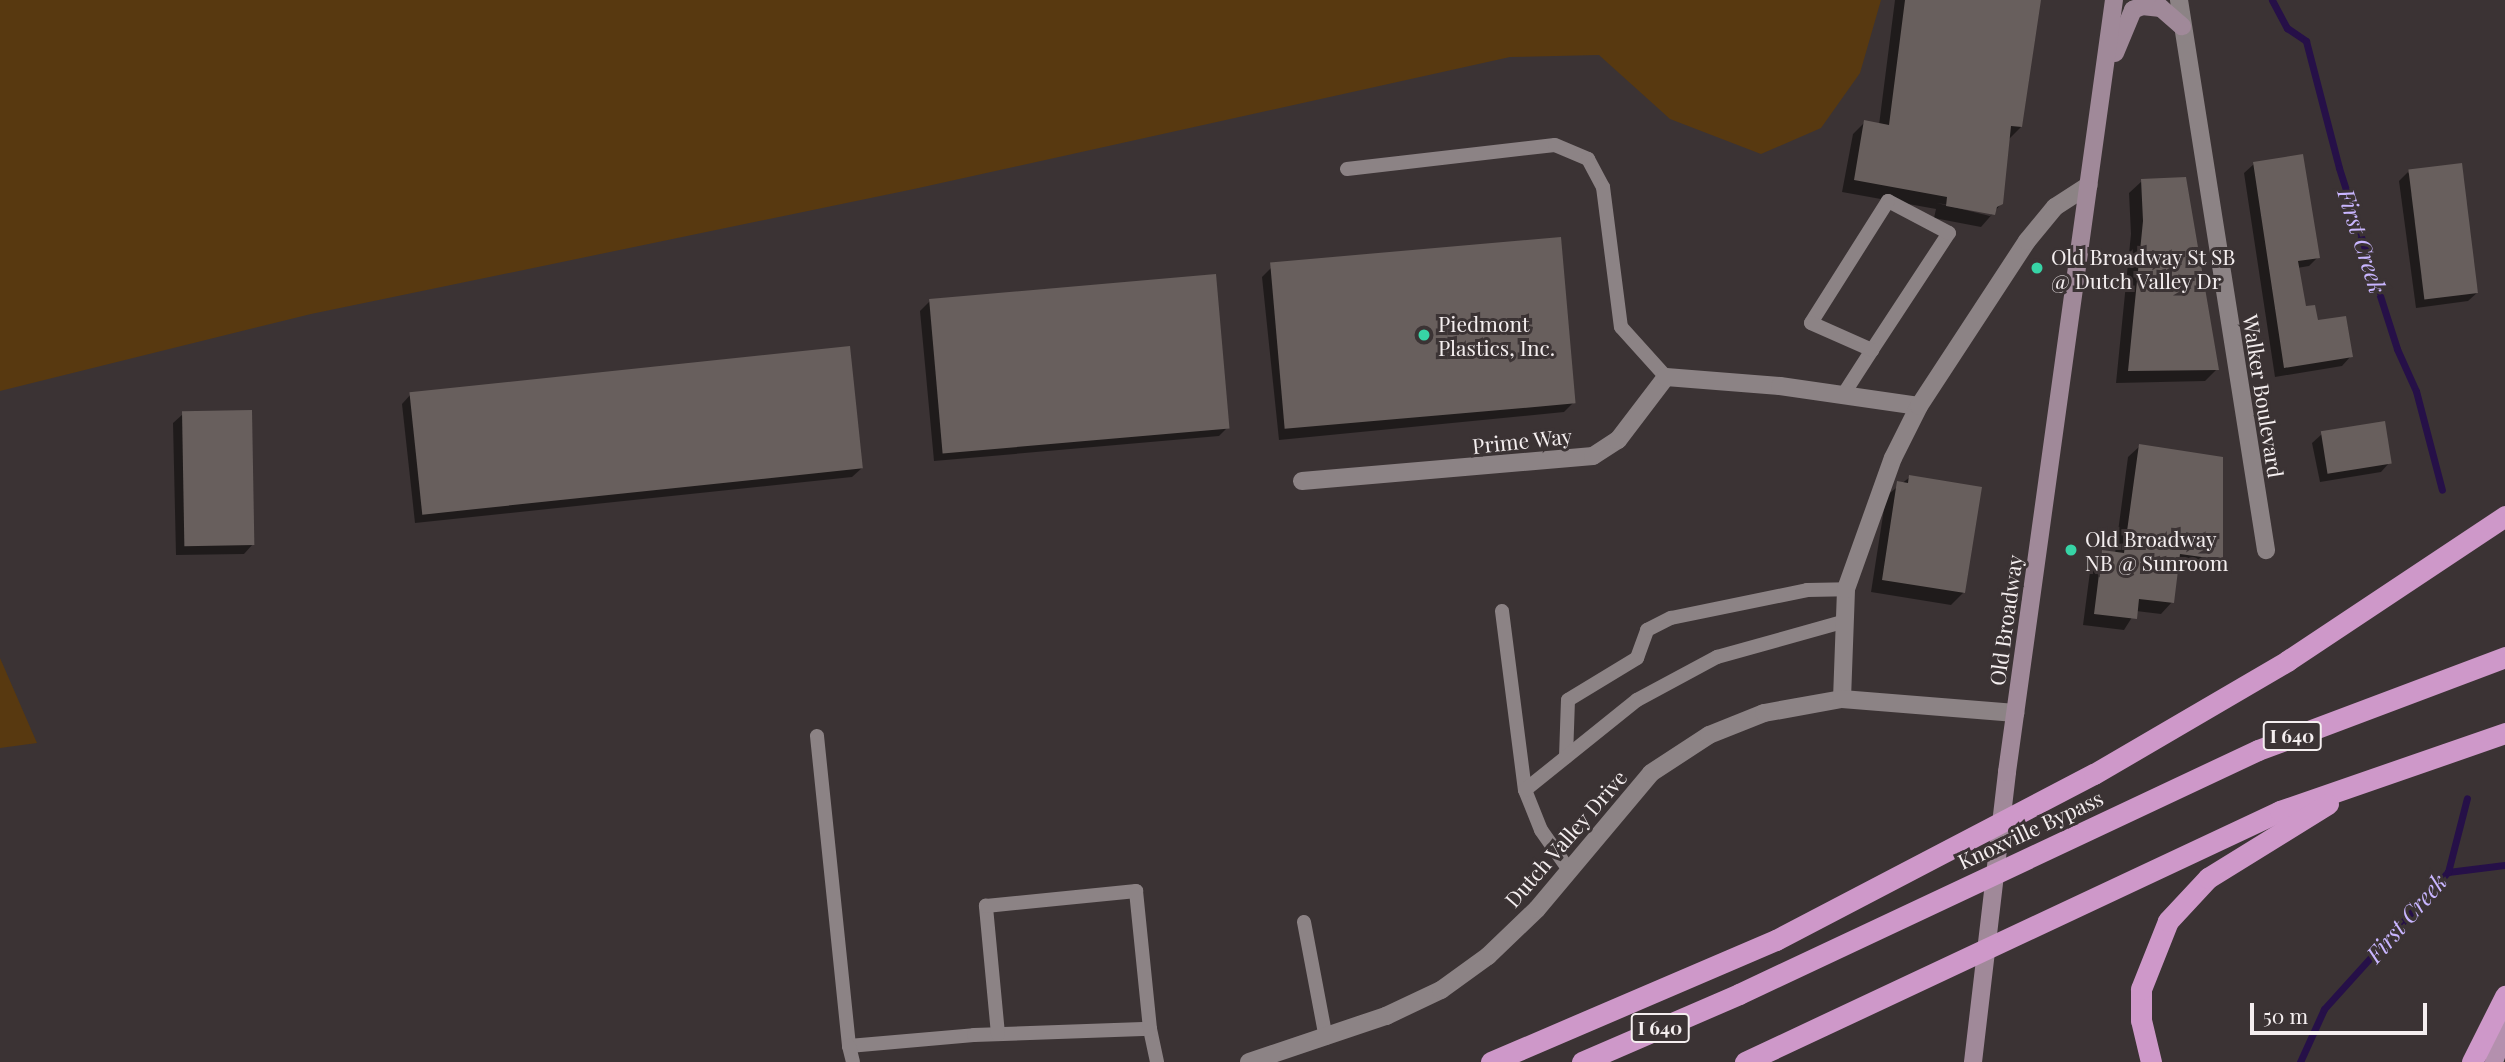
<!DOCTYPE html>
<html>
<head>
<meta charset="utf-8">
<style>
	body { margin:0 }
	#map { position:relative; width:2505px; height:1062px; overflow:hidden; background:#3b3334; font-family:"Playfair Display",serif }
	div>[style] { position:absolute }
	.green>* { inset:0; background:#583910 }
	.shadow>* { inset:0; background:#0007 }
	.stream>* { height:7px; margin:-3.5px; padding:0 3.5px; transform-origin:3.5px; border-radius:3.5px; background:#261048 }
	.building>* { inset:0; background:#685f5d; transform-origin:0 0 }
	.service>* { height:14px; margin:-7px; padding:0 7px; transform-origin:7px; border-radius:7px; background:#8c8385 }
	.minor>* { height:18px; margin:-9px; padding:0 9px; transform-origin:9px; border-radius:9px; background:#8c8385 }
	.tertiary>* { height:18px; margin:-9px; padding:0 9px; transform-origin:9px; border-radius:9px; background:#8c8385 }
	.secondary>* { height:18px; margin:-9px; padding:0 9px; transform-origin:9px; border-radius:9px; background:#a08999 }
	.primary>* { height:18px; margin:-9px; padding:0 9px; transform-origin:9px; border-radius:9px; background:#b490ae }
	.motorway>* { height:21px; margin:-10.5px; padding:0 10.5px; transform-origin:10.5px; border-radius:10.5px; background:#ce98c9 }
	.dots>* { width:19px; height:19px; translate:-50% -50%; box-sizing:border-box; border:4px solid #3b3334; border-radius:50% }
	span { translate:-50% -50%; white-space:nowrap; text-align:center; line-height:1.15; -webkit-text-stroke:6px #3b3334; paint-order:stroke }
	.shield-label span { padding:2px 5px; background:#3b3334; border:2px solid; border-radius:5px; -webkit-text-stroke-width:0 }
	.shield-label { font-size:19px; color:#f4eeef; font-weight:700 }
	.poi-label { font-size:21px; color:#f4eeef }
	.left { translate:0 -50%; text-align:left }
	.street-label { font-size:21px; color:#f4eeef }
	.water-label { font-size:23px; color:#c9b6ff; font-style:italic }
	.scale { position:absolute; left:2250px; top:1003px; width:177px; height:32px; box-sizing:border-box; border:4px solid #f4eeef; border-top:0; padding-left:9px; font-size:21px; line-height:24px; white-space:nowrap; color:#f4eeef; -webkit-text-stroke:5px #3b3334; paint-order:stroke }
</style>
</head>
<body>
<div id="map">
	<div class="green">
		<div style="clip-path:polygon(0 0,1881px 0,1860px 73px,1821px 128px,1761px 154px,1670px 119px,1599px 55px,1510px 57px,914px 189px,311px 314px,0 391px)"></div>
		<div style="clip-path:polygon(0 658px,37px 743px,0 748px)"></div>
	</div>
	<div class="shadow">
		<div style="clip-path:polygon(evenodd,1895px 0,2039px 0,2021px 127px,2008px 140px,2002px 203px,1981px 227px,1934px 218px,1936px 209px,1842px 192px,1853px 134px,1865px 122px,1879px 125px,1895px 0,1937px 203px,1993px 213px,1990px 216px,1937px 203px)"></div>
		<div style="clip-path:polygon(2254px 164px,2318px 257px,2309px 266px,2297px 268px,2304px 309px,2351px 356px,2342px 366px,2275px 377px,2244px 173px)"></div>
		<div style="clip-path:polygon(2408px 172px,2478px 292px,2468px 301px,2416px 308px,2399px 181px)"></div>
		<div style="clip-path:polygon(2142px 181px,2217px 369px,2205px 381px,2116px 383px,2131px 234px,2129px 193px)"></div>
		<div style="clip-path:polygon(1271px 268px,1573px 403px,1564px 412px,1279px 440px,1262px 277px)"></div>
		<div style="clip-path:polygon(930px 301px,1228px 427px,1219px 436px,934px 461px,920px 311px)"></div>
		<div style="clip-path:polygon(411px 394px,862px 468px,852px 477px,415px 523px,402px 404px)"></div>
		<div style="clip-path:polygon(183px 414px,253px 544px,244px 554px,176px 555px,173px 423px)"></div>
		<div style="clip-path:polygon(2322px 434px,2390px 462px,2381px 472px,2320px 482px,2312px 443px)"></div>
		<div style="clip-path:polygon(2140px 446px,2221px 559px,2209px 571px,2177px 566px,2172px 602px,2161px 614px,2136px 611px,2124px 630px,2083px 625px,2091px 564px,2102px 552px,2115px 554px,2128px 457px)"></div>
		<div style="clip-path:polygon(1910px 477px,1964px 592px,1951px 605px,1871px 592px,1886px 496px)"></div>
	</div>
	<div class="stream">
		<div style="left:2272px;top:0;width:32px;rotate:62deg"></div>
		<div style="left:2287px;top:28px;width:23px;rotate:34deg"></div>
		<div style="left:2306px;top:41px;width:131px;rotate:75.4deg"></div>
		<div style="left:2339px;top:168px;width:190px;rotate:72.2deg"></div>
		<div style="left:2397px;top:349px;width:46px;rotate:65.7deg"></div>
		<div style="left:2416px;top:391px;width:102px;rotate:75.3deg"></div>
		<div style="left:2448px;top:872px;width:57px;rotate:-7deg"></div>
		<div style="left:2300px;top:1062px;width:58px;rotate:-65.6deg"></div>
		<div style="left:2324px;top:1009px;width:185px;rotate:-47.9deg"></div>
		<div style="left:2448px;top:872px;width:76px;rotate:-75.6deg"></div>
	</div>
	<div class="building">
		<div style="clip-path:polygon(1905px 0,2041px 0,2022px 127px,2011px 126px,2003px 204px,1997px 207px,1995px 215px,1946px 206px,1947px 197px,1854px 180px,1864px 120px,1889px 125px)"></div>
		<div style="clip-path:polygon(2303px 154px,2320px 258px,2298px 261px,2306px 306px,2315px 305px,2318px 320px,2346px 316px,2353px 357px,2284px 368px,2253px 162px)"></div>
		<div style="left:2462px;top:163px;width:131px;height:54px;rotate:83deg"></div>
		<div style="clip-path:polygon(2186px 177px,2219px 370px,2128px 371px,2143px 221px,2141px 179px)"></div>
		<div style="left:1561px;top:237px;width:167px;height:292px;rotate:85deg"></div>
		<div style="left:1216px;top:274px;width:155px;height:288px;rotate:85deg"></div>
		<div style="left:850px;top:346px;width:123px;height:443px;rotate:84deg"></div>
		<div style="left:252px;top:410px;width:135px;height:70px;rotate:89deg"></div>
		<div style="left:2385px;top:421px;width:43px;height:65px;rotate:81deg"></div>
		<div style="clip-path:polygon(2139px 444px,2223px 457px,2223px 560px,2180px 554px,2174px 603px,2139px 599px,2137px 619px,2094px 614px,2102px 550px,2124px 553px)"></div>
		<div style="clip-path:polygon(1909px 475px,1982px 487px,1965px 593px,1882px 580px,1897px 481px,1908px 483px)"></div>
	</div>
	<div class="service">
		<div style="left:1347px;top:169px;width:209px;rotate:-6.6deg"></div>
		<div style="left:1555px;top:145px;width:36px;rotate:23deg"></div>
		<div style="left:1588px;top:159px;width:32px;rotate:62deg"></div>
		<div style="left:1603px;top:187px;width:141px;rotate:82.7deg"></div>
		<div style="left:1621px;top:327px;width:67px;rotate:48deg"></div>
		<div style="left:1843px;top:395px;width:54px;rotate:-57.2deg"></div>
		<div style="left:1872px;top:350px;width:140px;rotate:-56.7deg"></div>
		<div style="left:1949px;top:233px;width:69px;rotate:-152.3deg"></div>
		<div style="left:1888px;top:201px;width:144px;rotate:122.3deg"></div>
		<div style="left:1811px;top:323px;width:67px;rotate:23.9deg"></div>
		<div style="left:1502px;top:611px;width:180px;rotate:82.7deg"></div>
		<div style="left:817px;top:736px;width:312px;rotate:84.1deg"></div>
		<div style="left:849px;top:1046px;width:125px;rotate:-5deg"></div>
		<div style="left:974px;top:1035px;width:176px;rotate:-2deg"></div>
		<div style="left:1150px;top:1029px;width:34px;rotate:78deg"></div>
		<div style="left:1566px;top:757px;width:57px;rotate:-88deg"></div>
		<div style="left:1568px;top:700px;width:81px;rotate:-31.3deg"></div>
		<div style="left:1637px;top:658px;width:30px;rotate:-70deg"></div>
		<div style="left:1647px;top:630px;width:27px;rotate:-27deg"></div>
		<div style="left:1671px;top:618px;width:139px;rotate:-11.6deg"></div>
		<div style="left:1807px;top:590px;width:39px;rotate:-1deg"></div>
		<div style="left:1569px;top:870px;width:49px;rotate:-125deg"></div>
		<div style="left:1541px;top:830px;width:43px;rotate:-111.8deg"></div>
		<div style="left:1525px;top:790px;width:144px;rotate:-38.8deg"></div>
		<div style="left:1637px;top:700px;width:91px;rotate:-28.3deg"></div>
		<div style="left:1717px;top:657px;width:130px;rotate:-15.6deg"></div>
		<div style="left:1304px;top:922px;width:118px;rotate:79.3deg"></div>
		<div style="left:998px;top:1034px;width:129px;rotate:-95.4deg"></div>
		<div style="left:986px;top:906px;width:151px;rotate:-5.7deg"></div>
		<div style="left:1136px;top:891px;width:139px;rotate:84.2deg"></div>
		<div style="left:849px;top:1046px;width:16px;rotate:76deg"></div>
	</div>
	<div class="minor">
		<div style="left:2179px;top:0;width:557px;rotate:81.01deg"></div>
		<div style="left:1302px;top:481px;width:292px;rotate:-4.9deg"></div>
		<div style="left:1593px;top:456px;width:30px;rotate:-33deg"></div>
		<div style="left:1618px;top:440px;width:79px;rotate:-52.7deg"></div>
		<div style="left:1666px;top:377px;width:114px;rotate:4.5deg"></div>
		<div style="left:1780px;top:386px;width:140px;rotate:8.2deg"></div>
		<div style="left:1842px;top:699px;width:110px;rotate:-87.9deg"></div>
		<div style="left:1846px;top:589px;width:139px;rotate:-70.3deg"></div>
		<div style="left:1893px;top:458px;width:58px;rotate:-63.4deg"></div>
		<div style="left:1919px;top:406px;width:197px;rotate:-56.8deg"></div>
		<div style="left:2027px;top:241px;width:44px;rotate:-50.5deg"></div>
		<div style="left:2055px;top:207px;width:40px;rotate:-32.9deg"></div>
	</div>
	<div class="tertiary">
		<div style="left:1249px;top:1062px;width:145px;rotate:-18.6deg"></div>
		<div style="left:1386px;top:1016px;width:61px;rotate:-25.3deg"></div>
		<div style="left:1441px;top:990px;width:58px;rotate:-35.9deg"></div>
		<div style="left:1488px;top:956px;width:68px;rotate:-43.8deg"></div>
		<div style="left:1537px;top:909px;width:177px;rotate:-50deg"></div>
		<div style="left:1651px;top:773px;width:69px;rotate:-33.2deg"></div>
		<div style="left:1709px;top:735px;width:59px;rotate:-21.8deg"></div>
		<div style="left:1764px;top:713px;width:79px;rotate:-10.2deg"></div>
		<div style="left:1842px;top:699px;width:174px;rotate:4.6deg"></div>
	</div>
	<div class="secondary">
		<div style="left:2115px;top:53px;width:47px;rotate:-67.3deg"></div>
		<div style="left:2133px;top:10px;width:10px;rotate:-24deg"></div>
		<div style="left:2142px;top:6px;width:19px;rotate:6deg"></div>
		<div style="left:2161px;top:8px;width:28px;rotate:41deg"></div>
		<div style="left:1973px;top:1062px;width:292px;rotate:-83.3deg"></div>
		<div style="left:2007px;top:772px;width:779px;rotate:-82.11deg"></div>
	</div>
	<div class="primary">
		<div style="left:2494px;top:1062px;width:34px;rotate:-71deg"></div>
	</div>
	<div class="motorway">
		<div style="left:1491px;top:1062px;width:310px;rotate:-23.2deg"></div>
		<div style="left:1776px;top:940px;width:359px;rotate:-27.6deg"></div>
		<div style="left:2094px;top:774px;width:224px;rotate:-30.3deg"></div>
		<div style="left:2287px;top:661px;width:262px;rotate:-33.6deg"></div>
		<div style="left:1582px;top:1062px;width:171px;rotate:-23.4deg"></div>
		<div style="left:1739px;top:994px;width:573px;rotate:-25.18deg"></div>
		<div style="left:2258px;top:750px;width:264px;rotate:-20.6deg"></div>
		<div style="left:1745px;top:1062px;width:591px;rotate:-25.13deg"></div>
		<div style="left:2280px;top:811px;width:238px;rotate:-19.1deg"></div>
		<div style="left:2151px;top:1062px;width:43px;rotate:-103.4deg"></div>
		<div style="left:2141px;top:1020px;width:31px;rotate:-90deg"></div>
		<div style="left:2141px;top:989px;width:73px;rotate:-68.3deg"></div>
		<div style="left:2168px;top:921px;width:59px;rotate:-47.1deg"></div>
		<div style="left:2208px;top:878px;width:141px;rotate:-31.7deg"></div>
		<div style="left:2472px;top:1062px;width:74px;rotate:-63.4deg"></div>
	</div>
	<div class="dots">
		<div style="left:2037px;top:268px;background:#37d4a6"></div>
		<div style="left:1424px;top:335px;background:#37d4a6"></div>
		<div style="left:2071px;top:550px;background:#37d4a6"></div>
	</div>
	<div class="shield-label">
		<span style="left:2292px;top:736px">I 640</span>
		<span style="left:1660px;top:1028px">I 640</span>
	</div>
	<div class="poi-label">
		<span class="left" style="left:2051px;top:268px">Old Broadway St SB<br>@ Dutch Valley Dr</span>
		<span class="left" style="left:1438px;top:335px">Piedmont<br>Plastics, Inc.</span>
		<span class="left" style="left:2085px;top:550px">Old Broadway<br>NB @ Sunroom</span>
	</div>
	<div class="street-label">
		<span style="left:2264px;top:396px;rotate:81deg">Walker Boulevard</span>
		<span style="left:1522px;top:440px;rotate:-6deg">Prime Way</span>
		<span style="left:2005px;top:620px;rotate:-82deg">Old Broadway</span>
		<span style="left:2030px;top:829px;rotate:-25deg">Knoxville Bypass</span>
		<span style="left:1565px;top:838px;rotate:-49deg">Dutch Valley Drive</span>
	</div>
	<div class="water-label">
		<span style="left:2362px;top:241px;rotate:72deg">First Creek</span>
		<span style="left:2406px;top:918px;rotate:-49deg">First Creek</span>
	</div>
	<div class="scale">50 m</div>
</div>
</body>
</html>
